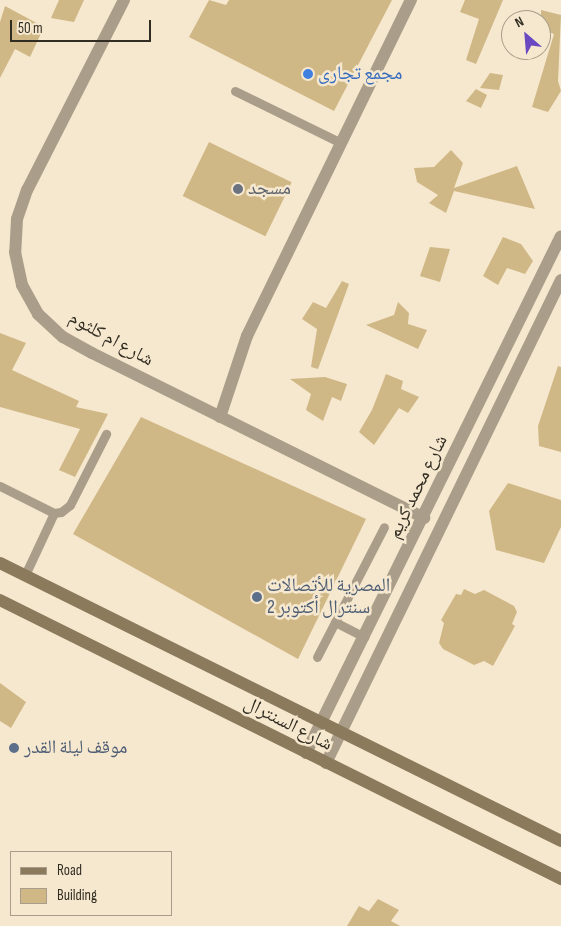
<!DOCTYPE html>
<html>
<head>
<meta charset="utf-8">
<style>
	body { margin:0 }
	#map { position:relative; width:561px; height:926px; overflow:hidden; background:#f6e8ce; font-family:"Sofia Sans Condensed","Noto Naskh Arabic",sans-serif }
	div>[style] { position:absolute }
	.building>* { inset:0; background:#d0b786; transform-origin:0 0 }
	.lane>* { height:9px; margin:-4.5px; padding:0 4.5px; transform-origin:4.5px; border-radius:4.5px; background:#aa9e8a }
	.street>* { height:12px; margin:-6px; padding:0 6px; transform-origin:6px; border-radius:6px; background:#aa9e8a }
	.secondary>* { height:12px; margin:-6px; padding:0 6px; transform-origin:6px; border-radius:6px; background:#8b7a5c }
	.dots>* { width:14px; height:14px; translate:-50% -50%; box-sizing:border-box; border:2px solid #f6e8ce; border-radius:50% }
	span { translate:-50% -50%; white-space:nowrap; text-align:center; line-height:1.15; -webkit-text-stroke:5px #f6e8ce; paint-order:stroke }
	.shop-label { font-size:19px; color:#366cbe }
	.left { translate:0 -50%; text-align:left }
	.worship-label { font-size:19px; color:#5b616d }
	.street-label { font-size:19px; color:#322d23 }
	.service-label { font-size:19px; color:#4e5e75 }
	.legend { position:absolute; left:10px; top:851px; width:162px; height:65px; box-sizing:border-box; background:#f6e8ce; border:1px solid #a89d8a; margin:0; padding:6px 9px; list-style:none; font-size:15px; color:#322d23 }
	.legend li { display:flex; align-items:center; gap:10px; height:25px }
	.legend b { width:25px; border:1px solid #a89d8a }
	.north { position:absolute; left:501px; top:10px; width:50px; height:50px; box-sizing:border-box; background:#f6e8ce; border:1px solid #a89d8a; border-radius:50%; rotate:333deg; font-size:14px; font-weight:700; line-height:20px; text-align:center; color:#322d23 }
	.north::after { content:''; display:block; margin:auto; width:18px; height:22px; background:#6a48c1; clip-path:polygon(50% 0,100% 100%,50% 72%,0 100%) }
	.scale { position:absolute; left:10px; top:20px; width:141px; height:22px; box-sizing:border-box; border:2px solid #322d23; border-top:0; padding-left:6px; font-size:15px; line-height:18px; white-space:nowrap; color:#322d23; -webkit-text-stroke:4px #f6e8ce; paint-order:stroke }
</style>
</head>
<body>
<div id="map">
	<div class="building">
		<div style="clip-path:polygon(59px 0,84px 0,74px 22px,51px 18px)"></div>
		<div style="clip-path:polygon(209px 0,226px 5px,229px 0,392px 0,334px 111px,189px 37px)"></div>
		<div style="clip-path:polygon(465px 0,503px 0,476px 64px,466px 60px,479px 19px,460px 12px)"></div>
		<div style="clip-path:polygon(5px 6px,44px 27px,30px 57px,15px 49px,0 78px,0 22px)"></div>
		<div style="clip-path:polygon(541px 10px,561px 15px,558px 81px,561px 91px,548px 112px,532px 107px,554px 34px,541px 29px)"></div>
		<div style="clip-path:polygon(490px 73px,503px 75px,499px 90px,480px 88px)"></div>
		<div style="clip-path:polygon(476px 89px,487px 95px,481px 108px,466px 101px)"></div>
		<div style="left:209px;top:142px;width:92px;height:60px;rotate:26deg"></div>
		<div style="clip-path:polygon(451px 150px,463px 163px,454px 188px,517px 166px,535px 209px,454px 191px,446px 213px,429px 203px,438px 195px,417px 182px,414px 168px,434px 167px)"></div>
		<div style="clip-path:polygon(503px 237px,521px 244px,533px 261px,525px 274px,507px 268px,498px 285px,483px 276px)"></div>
		<div style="clip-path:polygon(430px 247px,450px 249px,440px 282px,420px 276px)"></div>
		<div style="clip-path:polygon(342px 281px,349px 284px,318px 369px,311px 367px,317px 329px,302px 319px,313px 302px,326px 308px)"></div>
		<div style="clip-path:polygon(398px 302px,409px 313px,408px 324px,427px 330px,418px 349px,366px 325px,394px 315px)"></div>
		<div style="clip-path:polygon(0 333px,26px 343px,12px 370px,79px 401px,76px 407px,108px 414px,75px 477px,59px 470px,80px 429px,0 407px)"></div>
		<div style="clip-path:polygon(558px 366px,561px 367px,561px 452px,539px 446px,538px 426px)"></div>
		<div style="clip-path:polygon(386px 374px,403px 381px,401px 389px,419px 397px,408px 413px,399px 408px,374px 445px,359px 432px,372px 410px)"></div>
		<div style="clip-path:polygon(325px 377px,347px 384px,341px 401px,332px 397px,323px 421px,306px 410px,311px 394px,290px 379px)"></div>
		<div style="clip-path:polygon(141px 417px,366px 519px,298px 659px,73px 534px)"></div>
		<div style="clip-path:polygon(508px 483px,561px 500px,561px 527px,544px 563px,496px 550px,489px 511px)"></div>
		<div style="clip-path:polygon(464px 589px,475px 594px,484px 590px,514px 606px,517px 612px,512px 624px,515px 626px,493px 666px,484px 661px,474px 665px,443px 649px,439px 643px,444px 623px,441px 620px,456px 594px,461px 595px)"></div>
		<div style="clip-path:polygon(0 683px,26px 702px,11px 728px,0 721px)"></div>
		<div style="clip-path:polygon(378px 899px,399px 910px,391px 921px,400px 926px,347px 926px,359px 906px,369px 911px)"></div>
	</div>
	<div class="lane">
		<div style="left:235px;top:91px;width:118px;rotate:26.1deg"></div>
		<div style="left:0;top:486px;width:60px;rotate:26.6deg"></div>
		<div style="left:54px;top:513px;width:7px;rotate:-8deg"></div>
		<div style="left:61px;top:512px;width:11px;rotate:-38deg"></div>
		<div style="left:70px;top:505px;width:80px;rotate:-63.1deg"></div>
		<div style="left:25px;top:575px;width:68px;rotate:-64.9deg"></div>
		<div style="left:335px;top:622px;width:33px;rotate:27deg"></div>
		<div style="left:317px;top:657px;width:146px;rotate:-62.7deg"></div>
	</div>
	<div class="street">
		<div style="left:124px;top:0;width:213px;rotate:117deg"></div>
		<div style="left:27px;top:190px;width:31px;rotate:109deg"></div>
		<div style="left:17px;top:219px;width:33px;rotate:93deg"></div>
		<div style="left:15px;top:252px;width:34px;rotate:78deg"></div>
		<div style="left:22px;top:285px;width:33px;rotate:61deg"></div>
		<div style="left:38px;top:314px;width:34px;rotate:43deg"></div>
		<div style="left:63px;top:337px;width:33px;rotate:29deg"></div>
		<div style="left:92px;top:353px;width:371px;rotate:26.4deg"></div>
		<div style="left:220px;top:417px;width:85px;rotate:-71.6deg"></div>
		<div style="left:247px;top:336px;width:374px;rotate:-64deg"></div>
		<div style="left:306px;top:753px;width:576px;rotate:-63.75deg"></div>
		<div style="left:326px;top:763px;width:537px;rotate:-64.06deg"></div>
	</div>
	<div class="secondary">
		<div style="left:0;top:563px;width:626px;rotate:26.36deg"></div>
		<div style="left:0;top:600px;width:627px;rotate:26.44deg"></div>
	</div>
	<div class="dots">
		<div style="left:308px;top:74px;background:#3f7fe0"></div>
		<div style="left:238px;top:189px;background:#6b7280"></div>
		<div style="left:257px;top:597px;background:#5c6f8a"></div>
		<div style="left:14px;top:748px;background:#5c6f8a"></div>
	</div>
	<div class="shop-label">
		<span class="left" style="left:318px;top:74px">مجمع تجارى</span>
	</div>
	<div class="worship-label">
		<span class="left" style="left:248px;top:189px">مسجد</span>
	</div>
	<div class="street-label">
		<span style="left:111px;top:339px;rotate:29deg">شارع ام كلثوم</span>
		<span style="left:418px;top:487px;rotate:-64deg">شارع محمد كريم</span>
		<span style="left:288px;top:724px;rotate:27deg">شارع السنترال</span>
	</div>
	<div class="service-label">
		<span class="left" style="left:267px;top:597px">المصرية للأتصالات<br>سنترال أكتوبر 2</span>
		<span class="left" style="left:24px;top:748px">موقف ليلة القدر</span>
	</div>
	<ul class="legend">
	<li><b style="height:6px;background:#8b7a5c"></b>Road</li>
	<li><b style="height:14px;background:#d0b786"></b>Building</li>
	</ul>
	<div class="north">N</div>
	<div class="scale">50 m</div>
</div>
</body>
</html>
